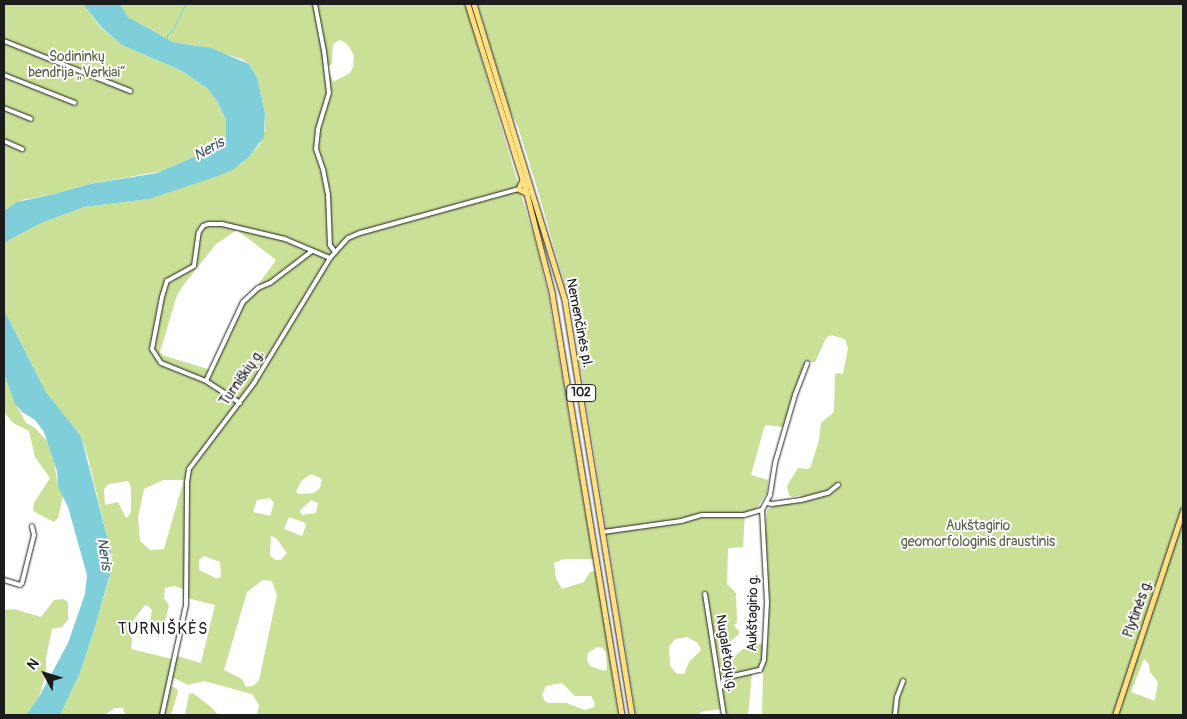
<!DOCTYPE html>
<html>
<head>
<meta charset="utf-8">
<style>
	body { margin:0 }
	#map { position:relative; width:1187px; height:719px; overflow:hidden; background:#fff; font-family:Pangolin,sans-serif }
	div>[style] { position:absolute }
	.green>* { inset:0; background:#c9e096 }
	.water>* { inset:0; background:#7fcfdb }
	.stream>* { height:1px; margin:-0.5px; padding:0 0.5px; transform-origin:0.5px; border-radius:0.5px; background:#7fcfdb }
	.roads { filter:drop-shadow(0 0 1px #1c1c1c) drop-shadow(0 0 1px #1c1c1c) }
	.minor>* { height:4px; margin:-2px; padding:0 2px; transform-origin:2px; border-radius:2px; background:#fff }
	.major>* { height:4.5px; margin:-2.25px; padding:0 2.25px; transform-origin:2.25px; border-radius:2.25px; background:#ffdf80 }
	span { translate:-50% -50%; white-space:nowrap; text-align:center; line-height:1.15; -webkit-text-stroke:4px #fff; paint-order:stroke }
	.shield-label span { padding:1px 4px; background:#fff; border:1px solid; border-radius:4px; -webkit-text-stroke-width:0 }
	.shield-label { font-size:12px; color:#1c1c1c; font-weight:700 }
	.park-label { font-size:14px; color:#596147 }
	.street-label { font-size:14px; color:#1c1c1c }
	.water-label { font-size:15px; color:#3f5b5f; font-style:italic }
	.quarter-label { font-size:16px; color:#1c1c1c; letter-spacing:1px }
	.frame { position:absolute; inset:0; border:5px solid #1c1c1c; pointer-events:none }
	.north { position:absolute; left:20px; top:649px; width:50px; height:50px; -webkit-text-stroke:4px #fff; paint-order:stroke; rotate:309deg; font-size:14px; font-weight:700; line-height:20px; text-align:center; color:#1c1c1c }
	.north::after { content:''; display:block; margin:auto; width:18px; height:22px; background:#1c1c1c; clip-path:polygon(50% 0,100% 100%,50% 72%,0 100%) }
</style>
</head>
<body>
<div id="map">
	<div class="green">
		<div style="clip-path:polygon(4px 4px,83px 4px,101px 28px,122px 45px,182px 71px,208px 89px,217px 101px,226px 120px,227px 131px,225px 142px,217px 147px,162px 171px,90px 184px,54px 194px,22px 200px,4px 211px)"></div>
		<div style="clip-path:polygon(evenodd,120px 4px,465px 4px,537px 248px,548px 295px,593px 559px,564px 559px,554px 563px,556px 578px,562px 589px,584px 582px,590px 572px,596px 571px,618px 715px,257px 715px,259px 705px,252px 694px,204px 681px,188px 685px,174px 678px,171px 686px,177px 689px,178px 692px,171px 715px,125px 715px,123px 708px,115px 708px,104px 715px,60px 715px,80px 673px,95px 627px,109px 579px,112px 557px,88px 458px,81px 436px,46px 392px,4px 310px,4px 243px,39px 224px,84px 207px,149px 199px,242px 164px,260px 144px,265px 130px,265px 113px,257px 77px,249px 64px,242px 59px,194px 45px,173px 42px,128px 17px,120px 4px,340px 40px,346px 43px,350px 48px,354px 56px,353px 67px,350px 73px,333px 82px,327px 66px,331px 65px,332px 61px,333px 44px,340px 40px,120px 4px,237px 230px,276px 260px,240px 310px,211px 370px,162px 355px,160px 352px,176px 298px,182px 287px,216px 244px,237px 230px,120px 4px,311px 474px,322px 479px,320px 488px,314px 493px,299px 494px,296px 492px,301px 481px,311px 474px,120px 4px,163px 480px,184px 480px,164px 549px,150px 550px,140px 541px,138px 517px,144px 489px,163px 480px,120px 4px,128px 481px,131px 487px,131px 511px,129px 516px,126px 518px,118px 502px,105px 505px,104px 489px,109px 484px,128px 481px,120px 4px,270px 498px,274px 503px,270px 516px,253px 512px,257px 500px,270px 498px,120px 4px,311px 500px,318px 503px,316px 513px,302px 515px,300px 511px,311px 500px,120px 4px,289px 517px,305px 523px,306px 525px,302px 536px,284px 529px,289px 517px,120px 4px,271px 536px,276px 538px,287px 553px,281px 560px,275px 560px,270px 555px,271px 536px,120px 4px,204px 556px,220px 562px,221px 576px,218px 579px,199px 570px,199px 560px,204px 556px,120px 4px,263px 580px,272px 581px,277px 595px,259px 680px,253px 686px,246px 687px,242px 679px,224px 670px,247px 592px,263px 580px,120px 4px,174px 586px,183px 589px,183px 597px,215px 605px,201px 663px,177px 656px,176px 660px,131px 649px,132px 639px,128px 630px,130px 625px,144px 606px,147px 605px,152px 610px,150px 622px,152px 627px,161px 628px,165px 622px,169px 605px,164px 598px,165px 588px,174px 586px,120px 4px,597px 647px,603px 648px,606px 653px,607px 669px,604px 671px,590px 666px,587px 660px,588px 653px,597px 647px,120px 4px,562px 683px,575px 696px,591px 696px,595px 703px,594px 707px,585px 710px,566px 703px,548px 703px,545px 701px,542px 695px,546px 686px,562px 683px)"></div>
		<div style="clip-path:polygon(evenodd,478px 4px,1183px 4px,1183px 503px,1113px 715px,762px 715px,763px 672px,752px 673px,748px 715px,723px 715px,722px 709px,700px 712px,700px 715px,636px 715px,571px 306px,537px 188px,518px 127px,509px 108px,478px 4px,831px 335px,845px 339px,848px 348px,843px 374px,836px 373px,835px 375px,834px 412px,821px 423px,819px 440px,811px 466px,808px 469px,798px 468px,787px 486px,789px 495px,792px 497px,801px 495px,799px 502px,773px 506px,767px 510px,765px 534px,768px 569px,768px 639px,763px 643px,743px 649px,735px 656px,731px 666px,722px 666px,720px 653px,723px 641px,731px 641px,739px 634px,739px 631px,734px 626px,737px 622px,736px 593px,727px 584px,728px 548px,743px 547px,745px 513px,756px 510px,767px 492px,768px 480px,751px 475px,764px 428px,766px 425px,783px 427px,807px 362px,815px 362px,826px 338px,831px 335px,478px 4px,687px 637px,698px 643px,701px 650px,689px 662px,684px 674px,677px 674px,670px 666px,669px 647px,675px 639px,687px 637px)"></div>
		<div style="clip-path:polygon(4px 374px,14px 401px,26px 423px,34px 427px,47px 441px,54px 461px,58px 487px,63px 496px,58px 518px,54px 522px,33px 511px,34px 503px,50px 478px,35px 457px,29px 431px,13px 423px,4px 412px)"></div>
		<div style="clip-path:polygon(evenodd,1183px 520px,1183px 715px,1119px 715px,1136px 659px,1183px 520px,1144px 659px,1149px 664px,1150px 672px,1158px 682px,1155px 701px,1131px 692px,1144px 659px)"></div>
		<div style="clip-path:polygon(63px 599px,68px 602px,68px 620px,62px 627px,52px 629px,46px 658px,46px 673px,39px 697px,26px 715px,4px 715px,4px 610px,14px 609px,41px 617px,54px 600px)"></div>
		<div style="clip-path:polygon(193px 693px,212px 708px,218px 715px,185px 715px,189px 694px)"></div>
	</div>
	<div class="water">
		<div style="clip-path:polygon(83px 4px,120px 4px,128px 17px,173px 42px,211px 48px,249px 64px,257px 77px,265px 113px,264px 137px,248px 158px,234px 169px,218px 176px,149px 199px,84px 207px,39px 224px,4px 243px,4px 211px,17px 202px,54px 194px,90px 184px,157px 173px,217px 147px,226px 139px,226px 120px,217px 101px,208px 89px,182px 71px,122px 45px,102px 28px)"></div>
		<div style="clip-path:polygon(4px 310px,46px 392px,81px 436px,111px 552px,110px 574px,95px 627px,80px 673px,60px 715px,26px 715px,39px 697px,68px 643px,85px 594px,87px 575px,68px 507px,58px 487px,57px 471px,44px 432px,35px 420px,22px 412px,15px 404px,4px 374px)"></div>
	</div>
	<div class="stream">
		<div style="left:167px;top:40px;width:5px;rotate:-90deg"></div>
		<div style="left:167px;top:35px;width:8px;rotate:-45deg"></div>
		<div style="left:173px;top:29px;width:28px;rotate:-64deg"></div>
	</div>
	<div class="roads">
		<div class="minor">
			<div style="left:315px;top:4px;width:48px;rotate:79.2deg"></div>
			<div style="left:324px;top:51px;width:42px;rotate:83.2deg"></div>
			<div style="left:329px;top:93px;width:39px;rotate:107deg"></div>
			<div style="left:318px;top:130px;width:19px;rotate:96deg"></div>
			<div style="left:316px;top:149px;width:21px;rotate:71deg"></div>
			<div style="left:323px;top:169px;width:25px;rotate:79deg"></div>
			<div style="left:328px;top:194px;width:51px;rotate:87.8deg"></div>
			<div style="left:330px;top:245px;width:9px;rotate:54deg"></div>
			<div style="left:4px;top:41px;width:136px;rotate:21.6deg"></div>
			<div style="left:4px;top:75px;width:76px;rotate:21.5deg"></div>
			<div style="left:4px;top:108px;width:29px;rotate:22deg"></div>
			<div style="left:4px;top:141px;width:20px;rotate:24deg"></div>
			<div style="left:206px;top:381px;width:87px;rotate:-64.9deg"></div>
			<div style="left:243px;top:302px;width:21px;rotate:-43deg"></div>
			<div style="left:258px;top:288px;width:13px;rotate:-23deg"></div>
			<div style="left:270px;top:283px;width:53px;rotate:-37.3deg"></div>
			<div style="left:240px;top:403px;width:40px;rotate:-147.1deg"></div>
			<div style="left:206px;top:381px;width:48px;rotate:-158.2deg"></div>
			<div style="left:161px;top:363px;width:17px;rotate:-123deg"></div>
			<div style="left:152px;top:349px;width:53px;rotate:-79.1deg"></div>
			<div style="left:162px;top:297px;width:17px;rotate:-73deg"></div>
			<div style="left:167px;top:281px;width:31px;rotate:-29deg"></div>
			<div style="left:194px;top:266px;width:34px;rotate:-82deg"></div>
			<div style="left:199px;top:232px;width:7px;rotate:-56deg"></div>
			<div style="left:203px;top:226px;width:5px;rotate:-22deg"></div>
			<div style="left:208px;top:224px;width:14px"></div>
			<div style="left:222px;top:224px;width:65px;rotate:13.4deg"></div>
			<div style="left:285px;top:239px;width:49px;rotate:22.9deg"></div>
			<div style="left:767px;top:503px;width:5px;rotate:11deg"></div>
			<div style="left:772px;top:504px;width:29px;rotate:-8deg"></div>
			<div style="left:801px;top:500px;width:28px;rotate:-15deg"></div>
			<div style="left:828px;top:493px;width:13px;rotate:-39deg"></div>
			<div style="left:603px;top:532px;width:79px;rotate:-8deg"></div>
			<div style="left:681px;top:521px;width:22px;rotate:-16deg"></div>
			<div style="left:702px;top:515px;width:42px"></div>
			<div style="left:744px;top:515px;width:19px;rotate:-16deg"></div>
			<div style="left:762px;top:510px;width:17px;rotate:-62deg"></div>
			<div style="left:770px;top:495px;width:32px;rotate:-81deg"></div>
			<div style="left:775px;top:463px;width:71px;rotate:-73.6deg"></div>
			<div style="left:795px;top:395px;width:34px;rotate:-69deg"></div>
			<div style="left:4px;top:580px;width:17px;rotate:17deg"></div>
			<div style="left:20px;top:585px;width:3px;rotate:-45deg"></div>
			<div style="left:22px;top:583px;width:49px;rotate:-76deg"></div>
			<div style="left:34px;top:535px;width:9px;rotate:-103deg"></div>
			<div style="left:705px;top:594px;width:122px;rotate:81.1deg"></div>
			<div style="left:721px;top:687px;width:9px;rotate:-72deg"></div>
			<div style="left:724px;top:678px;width:37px;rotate:-13deg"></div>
			<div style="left:760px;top:670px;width:11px;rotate:-68deg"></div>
			<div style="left:764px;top:660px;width:58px;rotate:-87deg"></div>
			<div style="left:767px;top:602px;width:92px;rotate:-93.1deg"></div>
			<div style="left:162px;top:715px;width:113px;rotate:-77.7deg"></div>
			<div style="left:186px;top:605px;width:123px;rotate:-89.5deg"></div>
			<div style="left:187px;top:482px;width:13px;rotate:-81deg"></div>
			<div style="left:189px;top:469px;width:108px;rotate:-52.9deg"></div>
			<div style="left:254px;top:383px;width:146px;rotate:-58.7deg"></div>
			<div style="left:330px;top:258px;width:27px;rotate:-48deg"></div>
			<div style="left:348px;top:238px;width:13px;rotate:-23deg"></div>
			<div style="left:360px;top:233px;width:165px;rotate:-15.5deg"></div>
			<div style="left:895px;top:715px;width:18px;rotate:-84deg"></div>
			<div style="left:897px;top:697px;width:17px;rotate:-69deg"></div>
		</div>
		<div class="major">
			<div style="left:468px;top:4px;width:191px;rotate:72.6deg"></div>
			<div style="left:525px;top:186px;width:109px;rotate:75.7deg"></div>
			<div style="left:552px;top:292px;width:429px;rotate:80.6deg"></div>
			<div style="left:474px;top:4px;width:310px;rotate:72.9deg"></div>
			<div style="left:565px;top:300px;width:420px;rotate:80.8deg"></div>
			<div style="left:523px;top:180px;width:10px;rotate:114deg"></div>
			<div style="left:519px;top:189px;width:9px;rotate:27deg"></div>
			<div style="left:1115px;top:715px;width:216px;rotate:-71.6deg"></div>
		</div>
	</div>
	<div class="shield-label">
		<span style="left:581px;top:393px">102</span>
	</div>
	<div class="park-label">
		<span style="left:77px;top:65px">Sodininkų<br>bendrija „Verkiai“</span>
		<span style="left:978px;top:534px">Aukštagirio<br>geomorfologinis draustinis</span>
	</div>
	<div class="street-label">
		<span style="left:579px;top:323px;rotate:79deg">Nemenčinės pl.</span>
		<span style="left:242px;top:378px;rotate:-55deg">Turniškių g.</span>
		<span style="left:1138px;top:609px;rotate:-71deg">Plytinės g.</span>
		<span style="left:753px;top:613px;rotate:-89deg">Aukštagirio g.</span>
		<span style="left:726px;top:653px;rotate:81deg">Nugalėtojų g.</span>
	</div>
	<div class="water-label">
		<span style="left:209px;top:149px;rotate:-29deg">Neris</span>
		<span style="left:104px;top:554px;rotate:81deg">Neris</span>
	</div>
	<div class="quarter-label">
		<span style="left:163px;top:629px">TURNIŠKĖS</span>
	</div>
	<div class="frame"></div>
	<div class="north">N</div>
</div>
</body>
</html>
